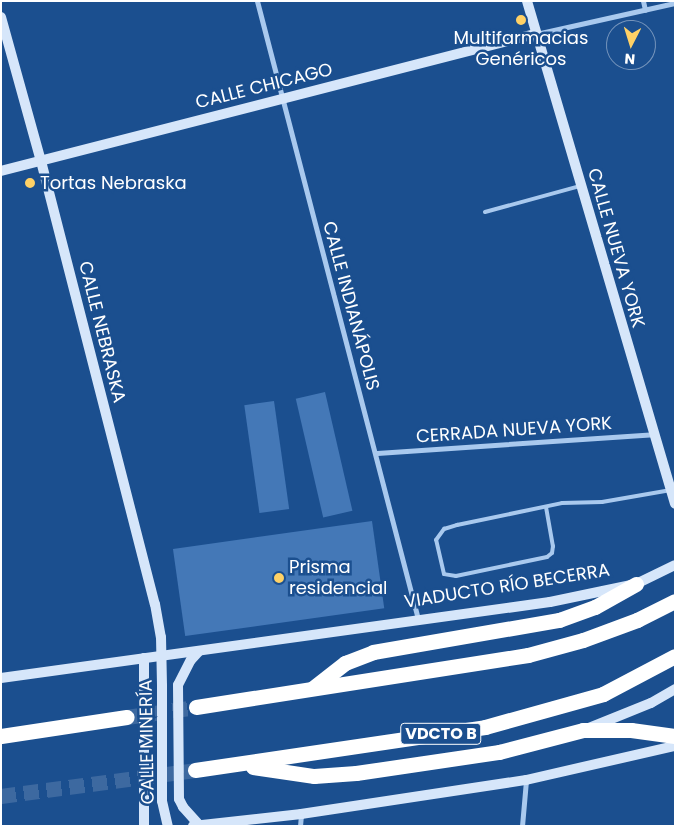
<!DOCTYPE html>
<html>
<head>
<meta charset="utf-8">
<style>
	body { margin:0 }
	#map { position:relative; width:676px; height:827px; overflow:hidden; background:#1b4f8f; font-family:Poppins,sans-serif }
	div>[style] { position:absolute }
	.building>* { inset:0; background:#4478b7; transform-origin:0 0 }
	.highway-tunnel>* { height:15px; margin-top:-7.5px; transform-origin:0; background:repeating-linear-gradient(90deg,#3d69a0 0 15px,transparent 0 23px) }
	.lane>* { height:4px; margin:-2px; padding:0 2px; transform-origin:2px; border-radius:2px; background:#a9c9ee }
	.street>* { height:5px; margin:-2.5px; padding:0 2.5px; transform-origin:2.5px; border-radius:2.5px; background:#a9c9ee }
	.secondary>* { height:10px; margin:-5px; padding:0 5px; transform-origin:5px; border-radius:5px; background:#d6e6fa }
	.highway>* { height:15px; margin:-7.5px; padding:0 7.5px; transform-origin:7.5px; border-radius:7.5px; background:#fff }
	.secondary-bridge>* { height:10px; margin:-5px; padding:0 5px; transform-origin:5px; border-radius:5px; background:#d6e6fa }
	.dots>* { width:14px; height:14px; translate:-50% -50%; box-sizing:border-box; border:2px solid #1b4f8f; border-radius:50% }
	span { translate:-50% -50%; white-space:nowrap; text-align:center; line-height:1.15; -webkit-text-stroke:5px #1b4f8f; paint-order:stroke }
	.shield-label span { padding:1px 4px; background:#1b4f8f; border:1px solid; border-radius:4px; -webkit-text-stroke-width:0 }
	.shield-label { font-size:16px; color:#fff; font-weight:700 }
	.poi-label { font-size:18px; color:#fff }
	.left { translate:0 -50%; text-align:left }
	.street-label { font-size:18px; color:#fff }
	.frame { position:absolute; inset:0; border:2px solid #fff; pointer-events:none }
	.north { position:absolute; left:606px; top:20px; width:50px; height:50px; box-sizing:border-box; background:#1b4f8f; border:1px solid #7695bc; border-radius:50%; rotate:185deg; font-size:14px; font-weight:700; line-height:20px; text-align:center; color:#fff }
	.north::after { content:''; display:block; margin:auto; width:18px; height:22px; background:#ffd166; clip-path:polygon(50% 0,100% 100%,50% 72%,0 100%) }
</style>
</head>
<body>
<div id="map">
	<div class="building">
		<div style="left:325px;top:392px;width:122px;height:30px;rotate:77deg"></div>
		<div style="left:274px;top:401px;width:109px;height:30px;rotate:82deg"></div>
		<div style="left:372px;top:521px;width:88px;height:201px;rotate:82deg"></div>
	</div>
	<div class="highway-tunnel">
		<div style="left:127px;top:717px;width:70px;rotate:-8.2deg"></div>
		<div style="left:1px;top:796px;width:196px;rotate:-7.6deg"></div>
	</div>
	<div class="lane">
		<div style="left:485px;top:212px;width:98px;rotate:-15.3deg"></div>
		<div style="left:546px;top:507px;width:40px;rotate:80deg"></div>
		<div style="left:553px;top:546px;width:7px;rotate:98deg"></div>
		<div style="left:552px;top:553px;width:6px;rotate:141deg"></div>
		<div style="left:547px;top:557px;width:93px;rotate:168.2deg"></div>
		<div style="left:456px;top:576px;width:12px;rotate:-171deg"></div>
		<div style="left:444px;top:574px;width:35px;rotate:-103deg"></div>
		<div style="left:436px;top:540px;width:14px;rotate:-54deg"></div>
		<div style="left:444px;top:529px;width:14px;rotate:-17deg"></div>
		<div style="left:457px;top:525px;width:107px;rotate:-11.8deg"></div>
		<div style="left:562px;top:503px;width:40px;rotate:-1.4deg"></div>
		<div style="left:602px;top:502px;width:70px;rotate:-9.9deg"></div>
	</div>
	<div class="street">
		<div style="left:257px;top:1px;width:639px;rotate:75.4deg"></div>
		<div style="left:643px;top:1px;width:9px;rotate:77deg"></div>
		<div style="left:536px;top:34px;width:142px;rotate:-12.6deg"></div>
		<div style="left:377px;top:453px;width:277px;rotate:-3.9deg"></div>
		<div style="left:300px;top:826px;width:12px;rotate:-85deg"></div>
		<div style="left:522px;top:826px;width:46px;rotate:-85deg"></div>
	</div>
	<div class="secondary">
		<div style="left:527px;top:1px;width:524px;rotate:73.6deg"></div>
		<div style="left:1px;top:17px;width:149px;rotate:74.5deg"></div>
		<div style="left:41px;top:161px;width:457px;rotate:75.6deg"></div>
		<div style="left:155px;top:604px;width:34px;rotate:80deg"></div>
		<div style="left:161px;top:637px;width:49px;rotate:88.8deg"></div>
		<div style="left:1px;top:171px;width:551px;rotate:-14.39deg"></div>
		<div style="left:1px;top:678px;width:554px;rotate:-7.88deg"></div>
		<div style="left:550px;top:602px;width:88px;rotate:-11.8deg"></div>
		<div style="left:636px;top:584px;width:43px;rotate:-26deg"></div>
		<div style="left:178px;top:685px;width:28px;rotate:-63deg"></div>
		<div style="left:191px;top:660px;width:12px;rotate:-48deg"></div>
		<div style="left:144px;top:689px;width:31px;rotate:-90deg"></div>
		<div style="left:589px;top:728px;width:67px;rotate:-22deg"></div>
		<div style="left:651px;top:703px;width:28px;rotate:-30deg"></div>
		<div style="left:179px;top:799px;width:9px;rotate:63deg"></div>
		<div style="left:183px;top:807px;width:24px;rotate:48deg"></div>
		<div style="left:162px;top:801px;width:26px;rotate:77deg"></div>
		<div style="left:144px;top:826px;width:23px;rotate:-90deg"></div>
		<div style="left:193px;top:826px;width:109px;rotate:-6.3deg"></div>
		<div style="left:301px;top:814px;width:228px;rotate:-8.6deg"></div>
		<div style="left:526px;top:780px;width:153px;rotate:-12.9deg"></div>
	</div>
	<div class="highway">
		<div style="left:313px;top:688px;width:41px;rotate:-38deg"></div>
		<div style="left:345px;top:663px;width:30px;rotate:-21deg"></div>
		<div style="left:373px;top:652px;width:189px;rotate:-9.8deg"></div>
		<div style="left:559px;top:620px;width:38px;rotate:-20deg"></div>
		<div style="left:595px;top:607px;width:47px;rotate:-29.3deg"></div>
		<div style="left:196px;top:707px;width:336px;rotate:-8.9deg"></div>
		<div style="left:528px;top:655px;width:57px;rotate:-15.3deg"></div>
		<div style="left:583px;top:640px;width:58px;rotate:-20.3deg"></div>
		<div style="left:637px;top:620px;width:42px;rotate:-26.6deg"></div>
		<div style="left:1px;top:736px;width:127px;rotate:-8.6deg"></div>
		<div style="left:253px;top:767px;width:62px;rotate:8.4deg"></div>
		<div style="left:314px;top:776px;width:42px;rotate:-4.1deg"></div>
		<div style="left:356px;top:773px;width:145px;rotate:-8.4deg"></div>
		<div style="left:499px;top:752px;width:87px;rotate:-14.7deg"></div>
		<div style="left:583px;top:730px;width:48px"></div>
		<div style="left:631px;top:730px;width:44px;rotate:7.8deg"></div>
		<div style="left:195px;top:770px;width:293px;rotate:-8.4deg"></div>
		<div style="left:485px;top:727px;width:123px;rotate:-15.6deg"></div>
		<div style="left:603px;top:694px;width:81px;rotate:-27.8deg"></div>
	</div>
	<div class="secondary-bridge">
		<div style="left:178px;top:685px;width:114px;rotate:89.5deg"></div>
		<div style="left:162px;top:686px;width:115px;rotate:90deg"></div>
		<div style="left:144px;top:803px;width:114px;rotate:-90deg"></div>
	</div>
	<div class="dots">
		<div style="left:521px;top:20px;background:#ffd166"></div>
		<div style="left:30px;top:183px;background:#ffd166"></div>
		<div style="left:279px;top:578px;background:#ffd166"></div>
	</div>
	<div class="shield-label">
		<span style="left:441px;top:734px">VDCTO B</span>
	</div>
	<div class="poi-label">
		<span style="left:521px;top:49px">Multifarmacias<br>Genéricos</span>
		<span class="left" style="left:40px;top:183px">Tortas Nebraska</span>
		<span class="left" style="left:289px;top:578px">Prisma<br>residencial</span>
	</div>
	<div class="street-label">
		<span style="left:264px;top:86px;rotate:-14deg">CALLE CHICAGO</span>
		<span style="left:616px;top:248px;rotate:74deg">CALLE NUEVA YORK</span>
		<span style="left:351px;top:306px;rotate:75deg">CALLE INDIANÁPOLIS</span>
		<span style="left:102px;top:332px;rotate:76deg">CALLE NEBRASKA</span>
		<span style="left:514px;top:430px;rotate:-4deg">CERRADA NUEVA YORK</span>
		<span style="left:507px;top:586px;rotate:-9deg">VIADUCTO RÍO BECERRA</span>
		<span style="left:147px;top:742px;rotate:-91deg">CALLE MINERÍA</span>
	</div>
	<div class="frame"></div>
	<div class="north">N</div>
</div>
</body>
</html>
